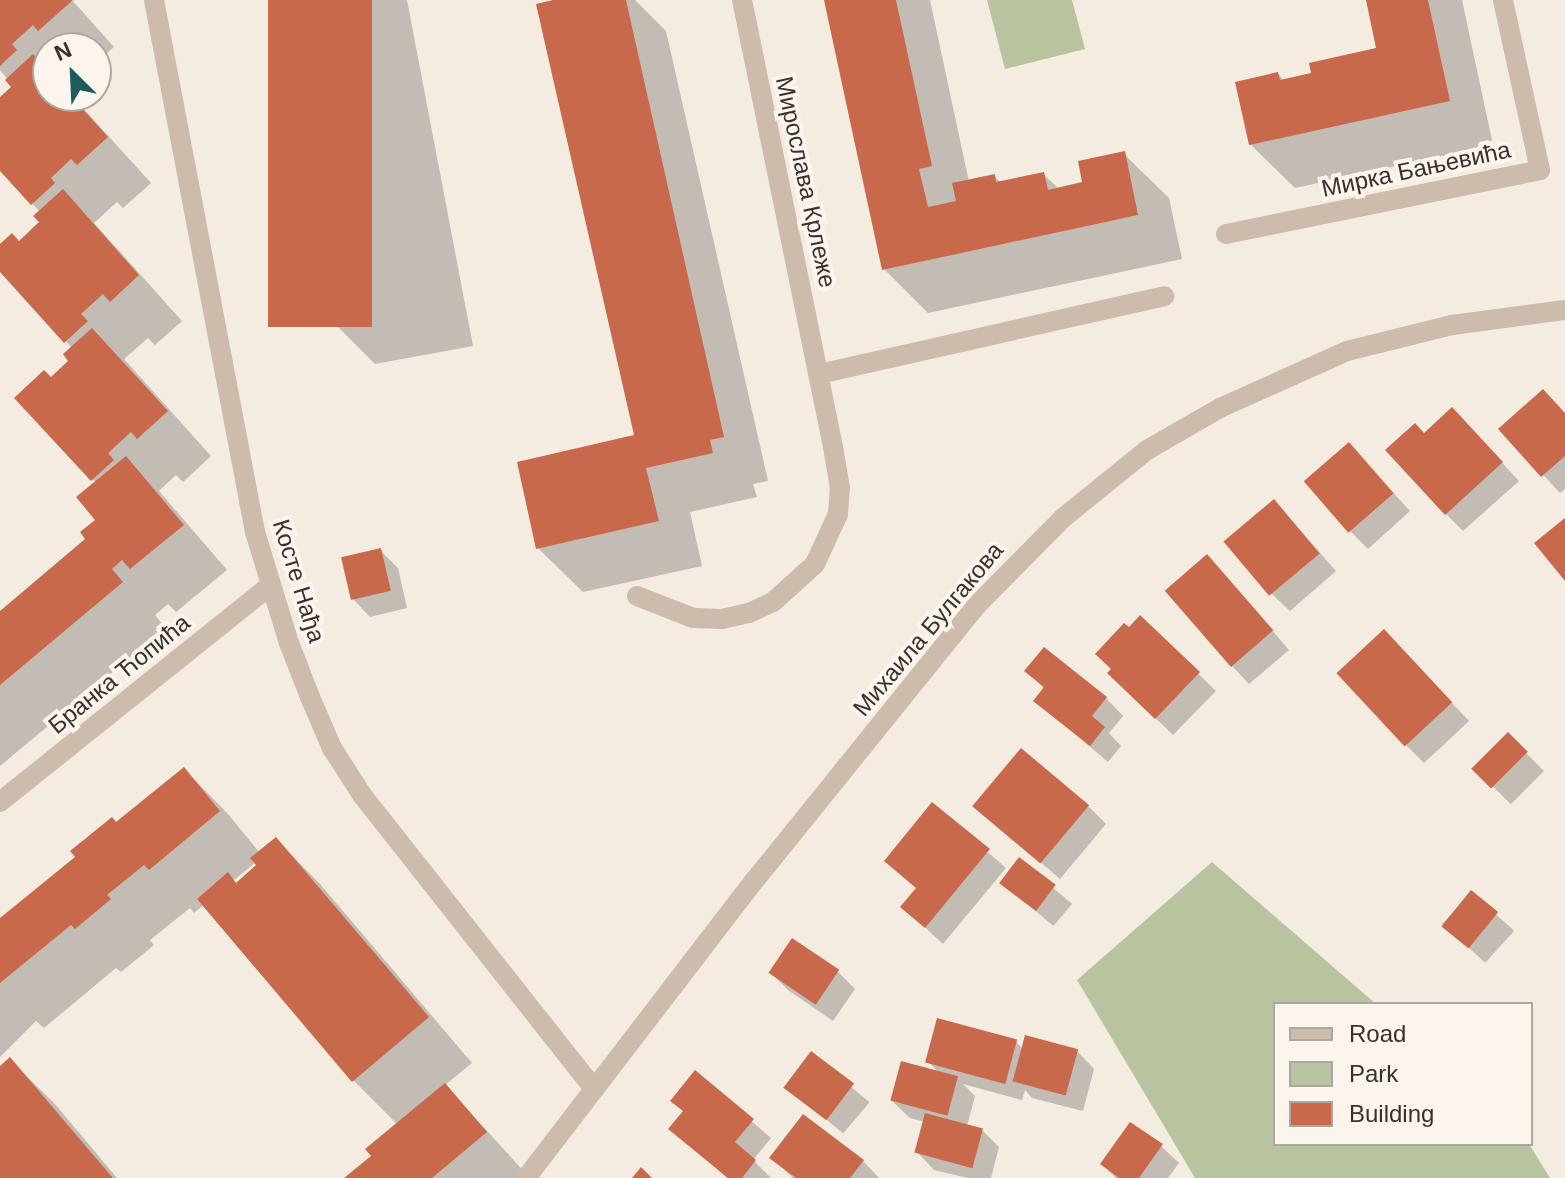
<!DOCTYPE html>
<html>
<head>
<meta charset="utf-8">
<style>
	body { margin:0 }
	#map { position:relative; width:1565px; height:1178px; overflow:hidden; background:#f4ebe1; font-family:Arial,sans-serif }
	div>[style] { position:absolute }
	.green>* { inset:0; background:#b8c4a0 }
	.shadow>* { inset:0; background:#0003; transform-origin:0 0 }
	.building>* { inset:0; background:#c8694b; transform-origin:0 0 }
	.minor>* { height:20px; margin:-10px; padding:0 10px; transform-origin:10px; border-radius:10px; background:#cdbbac }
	span { translate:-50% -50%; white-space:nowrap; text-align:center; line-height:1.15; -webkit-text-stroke:8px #fbf5ee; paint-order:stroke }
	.street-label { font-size:24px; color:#3b302b }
	.legend { position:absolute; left:1273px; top:1002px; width:260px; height:144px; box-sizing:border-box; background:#fbf5ee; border:2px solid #aea6a0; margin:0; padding:10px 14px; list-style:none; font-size:24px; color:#3b302b }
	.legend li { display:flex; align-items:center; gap:16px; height:40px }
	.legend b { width:40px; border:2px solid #aea6a0 }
	.north { position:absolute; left:32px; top:32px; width:80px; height:80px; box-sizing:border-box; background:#fbf5ee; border:2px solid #aea6a0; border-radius:50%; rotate:336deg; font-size:22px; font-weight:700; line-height:32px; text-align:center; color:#3b302b }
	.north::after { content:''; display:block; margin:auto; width:28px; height:36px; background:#1f5a5e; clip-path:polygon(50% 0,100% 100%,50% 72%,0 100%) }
</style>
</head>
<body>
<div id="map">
	<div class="green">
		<div style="clip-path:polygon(987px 0,1072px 0,1085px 49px,1005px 69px)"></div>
		<div style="clip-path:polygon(1212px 862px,1376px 1004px,1275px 1004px,1275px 1144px,1529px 1144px,1550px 1178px,1195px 1178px,1077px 980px)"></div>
	</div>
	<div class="shadow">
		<div style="clip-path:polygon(0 0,72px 0,114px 47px,96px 63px,96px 48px,48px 48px,48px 96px,72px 96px,151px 183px,123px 208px,117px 202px,94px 223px,182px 321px,155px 345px,148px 338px,124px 359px,211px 456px,183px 482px,176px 475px,159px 491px,227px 570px,176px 612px,168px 604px,155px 615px,166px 628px,0 766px,0 614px,88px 540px,97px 520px,96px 483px,17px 398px,51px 379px,71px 361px,72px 348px,0 269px,0 246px,19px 244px,42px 222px,40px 212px,0 168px,0 100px,14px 87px,0 70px)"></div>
		<div style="clip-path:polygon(270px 0,407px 0,473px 346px,375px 364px,331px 320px)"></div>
		<div style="clip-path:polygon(562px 0,635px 0,666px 31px,768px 481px,753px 484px,757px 497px,690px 512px,702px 566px,583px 592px,538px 548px,636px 437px)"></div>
		<div style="clip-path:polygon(826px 0,930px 0,969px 182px,994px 176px,1001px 183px,1043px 174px,1059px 189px,1084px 184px,1124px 154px,1169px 198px,1182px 259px,928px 313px,884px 269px)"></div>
		<div style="clip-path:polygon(1368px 0,1462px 0,1493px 145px,1295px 188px,1250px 144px,1278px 74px,1284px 81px,1313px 74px,1378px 49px)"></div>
		<div style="clip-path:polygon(1565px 414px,1565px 489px,1560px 493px,1501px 429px)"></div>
		<div style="clip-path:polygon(1469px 427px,1519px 481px,1463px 531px,1446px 514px,1424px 435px)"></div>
		<div style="clip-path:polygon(1349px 444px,1410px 511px,1368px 549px,1351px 532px)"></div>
		<div style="clip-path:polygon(1274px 501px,1336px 571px,1290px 611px,1272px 594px)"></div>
		<div style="clip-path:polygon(380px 550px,398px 568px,407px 608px,370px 617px,353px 599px)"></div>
		<div style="clip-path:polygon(1224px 574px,1289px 650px,1249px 684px,1232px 666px)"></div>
		<div style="clip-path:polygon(1141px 618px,1216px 691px,1173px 735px,1127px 691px,1129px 630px)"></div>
		<div style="clip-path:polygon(1401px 649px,1469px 721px,1424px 763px,1407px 746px)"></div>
		<div style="clip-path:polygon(1027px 671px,1106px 698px,1123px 716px,1109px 733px,1121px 746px,1108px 762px,1036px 701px,1045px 690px)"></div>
		<div style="left:1508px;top:735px;width:51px;height:47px;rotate:45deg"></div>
		<div style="clip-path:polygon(evenodd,184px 769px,228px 814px,260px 853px,276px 839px,320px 884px,472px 1063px,445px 1085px,530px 1178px,347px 1178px,374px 1156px,398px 1125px,354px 1081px,205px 904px,194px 913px,190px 908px,150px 940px,154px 945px,121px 972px,116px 968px,44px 1028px,36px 1021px,0 1057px,0 920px,184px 769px,256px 862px,259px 866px,237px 884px,233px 881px,256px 862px)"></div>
		<div style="clip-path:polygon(933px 805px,1006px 868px,943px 944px,903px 907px,917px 889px,887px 861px)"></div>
		<div style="clip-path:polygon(975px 806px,1088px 806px,1106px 824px,1060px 879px)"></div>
		<div style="left:1020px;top:860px;width:68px;height:29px;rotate:40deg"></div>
		<div style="left:1471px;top:892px;width:58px;height:43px;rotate:42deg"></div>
		<div style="clip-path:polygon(838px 972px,855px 989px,833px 1021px,788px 990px,771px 973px)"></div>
		<div style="clip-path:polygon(1016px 1042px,1023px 1049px,1077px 1051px,1094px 1069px,1083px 1111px,1032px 1098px,1025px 1090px,1022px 1100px,963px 1084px,975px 1096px,967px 1126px,982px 1130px,999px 1147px,991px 1178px,968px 1178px,934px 1170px,917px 1152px,925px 1122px,910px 1118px,892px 1101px,940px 1074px,928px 1061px)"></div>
		<div style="left:812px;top:1054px;width:75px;height:41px;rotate:40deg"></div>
		<div style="clip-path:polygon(10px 1060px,55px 1104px,117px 1178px,0 1178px,0 1069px)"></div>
		<div style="clip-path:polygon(696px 1073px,771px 1138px,753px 1160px,771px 1178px,727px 1178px,671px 1128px,685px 1112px)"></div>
		<div style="clip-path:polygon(1161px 1146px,1179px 1163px,1168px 1178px,1116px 1178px,1102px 1164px)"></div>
		<div style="clip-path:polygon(772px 1158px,863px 1161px,879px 1178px,793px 1178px)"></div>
	</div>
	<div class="building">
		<div style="clip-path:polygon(0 0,73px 0,38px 31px,33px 25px,12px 44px,17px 50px,0 66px)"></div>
		<div style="left:268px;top:0;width:104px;height:327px"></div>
		<div style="clip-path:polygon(553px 0,626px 0,724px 437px,710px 440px,713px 453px,646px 468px,659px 521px,536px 549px,517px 462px,634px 435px,536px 4px)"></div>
		<div style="clip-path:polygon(824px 0,896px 0,932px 166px,919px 169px,928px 207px,956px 201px,952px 183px,995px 174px,996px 182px,1044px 172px,1048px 190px,1082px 182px,1078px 161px,1125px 151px,1138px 215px,882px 270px)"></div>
		<div style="clip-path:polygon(1366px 0,1428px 0,1450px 101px,1249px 145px,1235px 82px,1278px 72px,1280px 80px,1311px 73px,1309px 63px,1376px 48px)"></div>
		<div style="clip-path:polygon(33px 54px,48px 71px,48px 96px,71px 96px,108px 137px,77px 165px,71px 159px,51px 178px,55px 183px,31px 205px,0 171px,0 97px,11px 87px,5px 80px)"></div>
		<div style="clip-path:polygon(63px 189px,139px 275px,110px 302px,103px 294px,81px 314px,88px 321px,64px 343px,0 272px,0 244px,12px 233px,19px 241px,39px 222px,33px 216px)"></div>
		<div style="clip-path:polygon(92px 328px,168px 411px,137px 439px,131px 432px,108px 453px,114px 460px,91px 481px,14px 398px,44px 370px,51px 377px,68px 361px,63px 354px)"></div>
		<div style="clip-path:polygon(1543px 389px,1565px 413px,1565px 456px,1541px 477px,1498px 429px)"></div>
		<div style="clip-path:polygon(1452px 407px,1503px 462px,1445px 515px,1385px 450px,1415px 423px,1424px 433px)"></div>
		<div style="left:1349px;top:442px;width:68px;height:60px;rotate:49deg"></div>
		<div style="clip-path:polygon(126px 456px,184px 525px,130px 569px,122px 560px,112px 569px,123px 582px,0 685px,0 611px,85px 539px,80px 532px,95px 520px,76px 497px)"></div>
		<div style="left:1274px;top:499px;width:71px;height:66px;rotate:50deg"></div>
		<div style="clip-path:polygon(1565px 518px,1565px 581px,1534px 543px)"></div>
		<div style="left:381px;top:548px;width:44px;height:41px;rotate:77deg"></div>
		<div style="left:1207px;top:554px;width:101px;height:56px;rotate:49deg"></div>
		<div style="clip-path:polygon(1140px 615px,1200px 672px,1155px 719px,1107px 673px,1111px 669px,1095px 654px,1124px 623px,1129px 627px)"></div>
		<div style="left:1384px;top:629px;width:100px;height:65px;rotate:47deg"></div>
		<div style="clip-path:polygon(1044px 647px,1107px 697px,1092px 716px,1105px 727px,1090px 746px,1033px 701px,1044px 687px,1024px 671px)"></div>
		<div style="left:1508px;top:732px;width:28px;height:52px;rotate:45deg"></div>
		<div style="left:1021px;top:748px;width:89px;height:76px;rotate:40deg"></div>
		<div style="clip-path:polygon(184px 767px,220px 811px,149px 870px,144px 865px,107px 895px,111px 899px,75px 929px,71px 925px,0 983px,0 918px,75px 857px,70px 851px,112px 817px,116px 822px)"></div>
		<div style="clip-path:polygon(932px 802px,990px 849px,925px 928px,900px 907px,916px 888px,884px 861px)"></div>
		<div style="clip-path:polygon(276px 837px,429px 1017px,352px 1082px,197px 899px,228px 872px,236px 883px,256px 865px,250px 858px)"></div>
		<div style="left:1019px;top:857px;width:46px;height:33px;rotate:37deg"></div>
		<div style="left:1471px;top:890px;width:35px;height:47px;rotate:39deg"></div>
		<div style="left:792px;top:938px;width:57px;height:42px;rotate:34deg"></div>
		<div style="left:937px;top:1018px;width:83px;height:46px;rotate:15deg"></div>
		<div style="left:1025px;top:1035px;width:55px;height:48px;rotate:15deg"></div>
		<div style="left:811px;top:1051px;width:54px;height:46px;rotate:37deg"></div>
		<div style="clip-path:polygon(10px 1057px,89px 1150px,113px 1178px,0 1178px,0 1066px)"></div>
		<div style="left:901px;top:1061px;width:59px;height:41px;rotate:15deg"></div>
		<div style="clip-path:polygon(695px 1070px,754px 1119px,735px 1142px,756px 1160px,742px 1178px,728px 1178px,668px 1129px,683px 1111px,670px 1101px)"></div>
		<div style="clip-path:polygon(445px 1083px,487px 1132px,432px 1178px,344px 1178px,371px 1156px,365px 1149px)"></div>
		<div style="left:925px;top:1113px;width:60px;height:41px;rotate:15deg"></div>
		<div style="clip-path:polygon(803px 1114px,864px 1160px,850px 1178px,796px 1178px,769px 1158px)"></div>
		<div style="clip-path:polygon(1130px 1122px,1163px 1144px,1139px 1178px,1119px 1178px,1100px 1164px)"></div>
		<div style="clip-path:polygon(641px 1167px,652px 1178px,632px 1178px)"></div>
	</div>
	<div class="minor">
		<div style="left:154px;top:0;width:542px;rotate:79.25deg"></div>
		<div style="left:255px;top:532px;width:116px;rotate:73deg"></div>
		<div style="left:289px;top:643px;width:58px;rotate:68.7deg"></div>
		<div style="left:310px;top:697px;width:56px;rotate:66.7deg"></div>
		<div style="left:332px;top:748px;width:56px;rotate:57.4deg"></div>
		<div style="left:362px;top:795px;width:375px;rotate:51.7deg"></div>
		<div style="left:1226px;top:234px;width:320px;rotate:-11.5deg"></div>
		<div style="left:1540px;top:170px;width:174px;rotate:-102.3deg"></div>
		<div style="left:819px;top:374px;width:354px;rotate:-12.7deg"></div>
		<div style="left:637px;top:596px;width:60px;rotate:21.4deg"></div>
		<div style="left:693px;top:618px;width:29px;rotate:2deg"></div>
		<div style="left:722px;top:619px;width:28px;rotate:-13deg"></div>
		<div style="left:749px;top:613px;width:26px;rotate:-25deg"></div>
		<div style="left:773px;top:602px;width:57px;rotate:-42.1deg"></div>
		<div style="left:815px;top:564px;width:55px;rotate:-65.3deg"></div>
		<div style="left:838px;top:514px;width:26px;rotate:-86deg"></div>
		<div style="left:840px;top:488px;width:42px;rotate:-99.7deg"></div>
		<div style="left:833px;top:447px;width:456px;rotate:-101.5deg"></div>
		<div style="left:0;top:802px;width:346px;rotate:-38.7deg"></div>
		<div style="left:526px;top:1178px;width:376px;rotate:-52.5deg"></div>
		<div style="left:755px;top:880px;width:353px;rotate:-51.1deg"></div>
		<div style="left:977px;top:605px;width:122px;rotate:-45.3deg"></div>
		<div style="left:1063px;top:518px;width:108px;rotate:-39deg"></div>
		<div style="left:1147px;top:450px;width:84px;rotate:-29.9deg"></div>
		<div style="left:1220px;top:408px;width:139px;rotate:-24.2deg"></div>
		<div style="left:1347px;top:351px;width:108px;rotate:-13.9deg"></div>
		<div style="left:1452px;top:325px;width:114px;rotate:-7.6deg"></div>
	</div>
	<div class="street-label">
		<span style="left:1416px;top:169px;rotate:-12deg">Мирка Бањевића</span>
		<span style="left:806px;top:182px;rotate:78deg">Мирослава Крлеже</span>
		<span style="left:299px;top:581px;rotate:73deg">Косте Нађа</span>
		<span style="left:928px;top:629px;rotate:-50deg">Михаила Булгакова</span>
		<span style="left:119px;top:674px;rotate:-39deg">Бранка Ћопића</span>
	</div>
	<ul class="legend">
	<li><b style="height:10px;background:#cdbbac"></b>Road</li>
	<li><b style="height:22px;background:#b8c4a0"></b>Park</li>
	<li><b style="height:22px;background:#c8694b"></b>Building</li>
	</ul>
	<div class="north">N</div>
</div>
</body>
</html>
